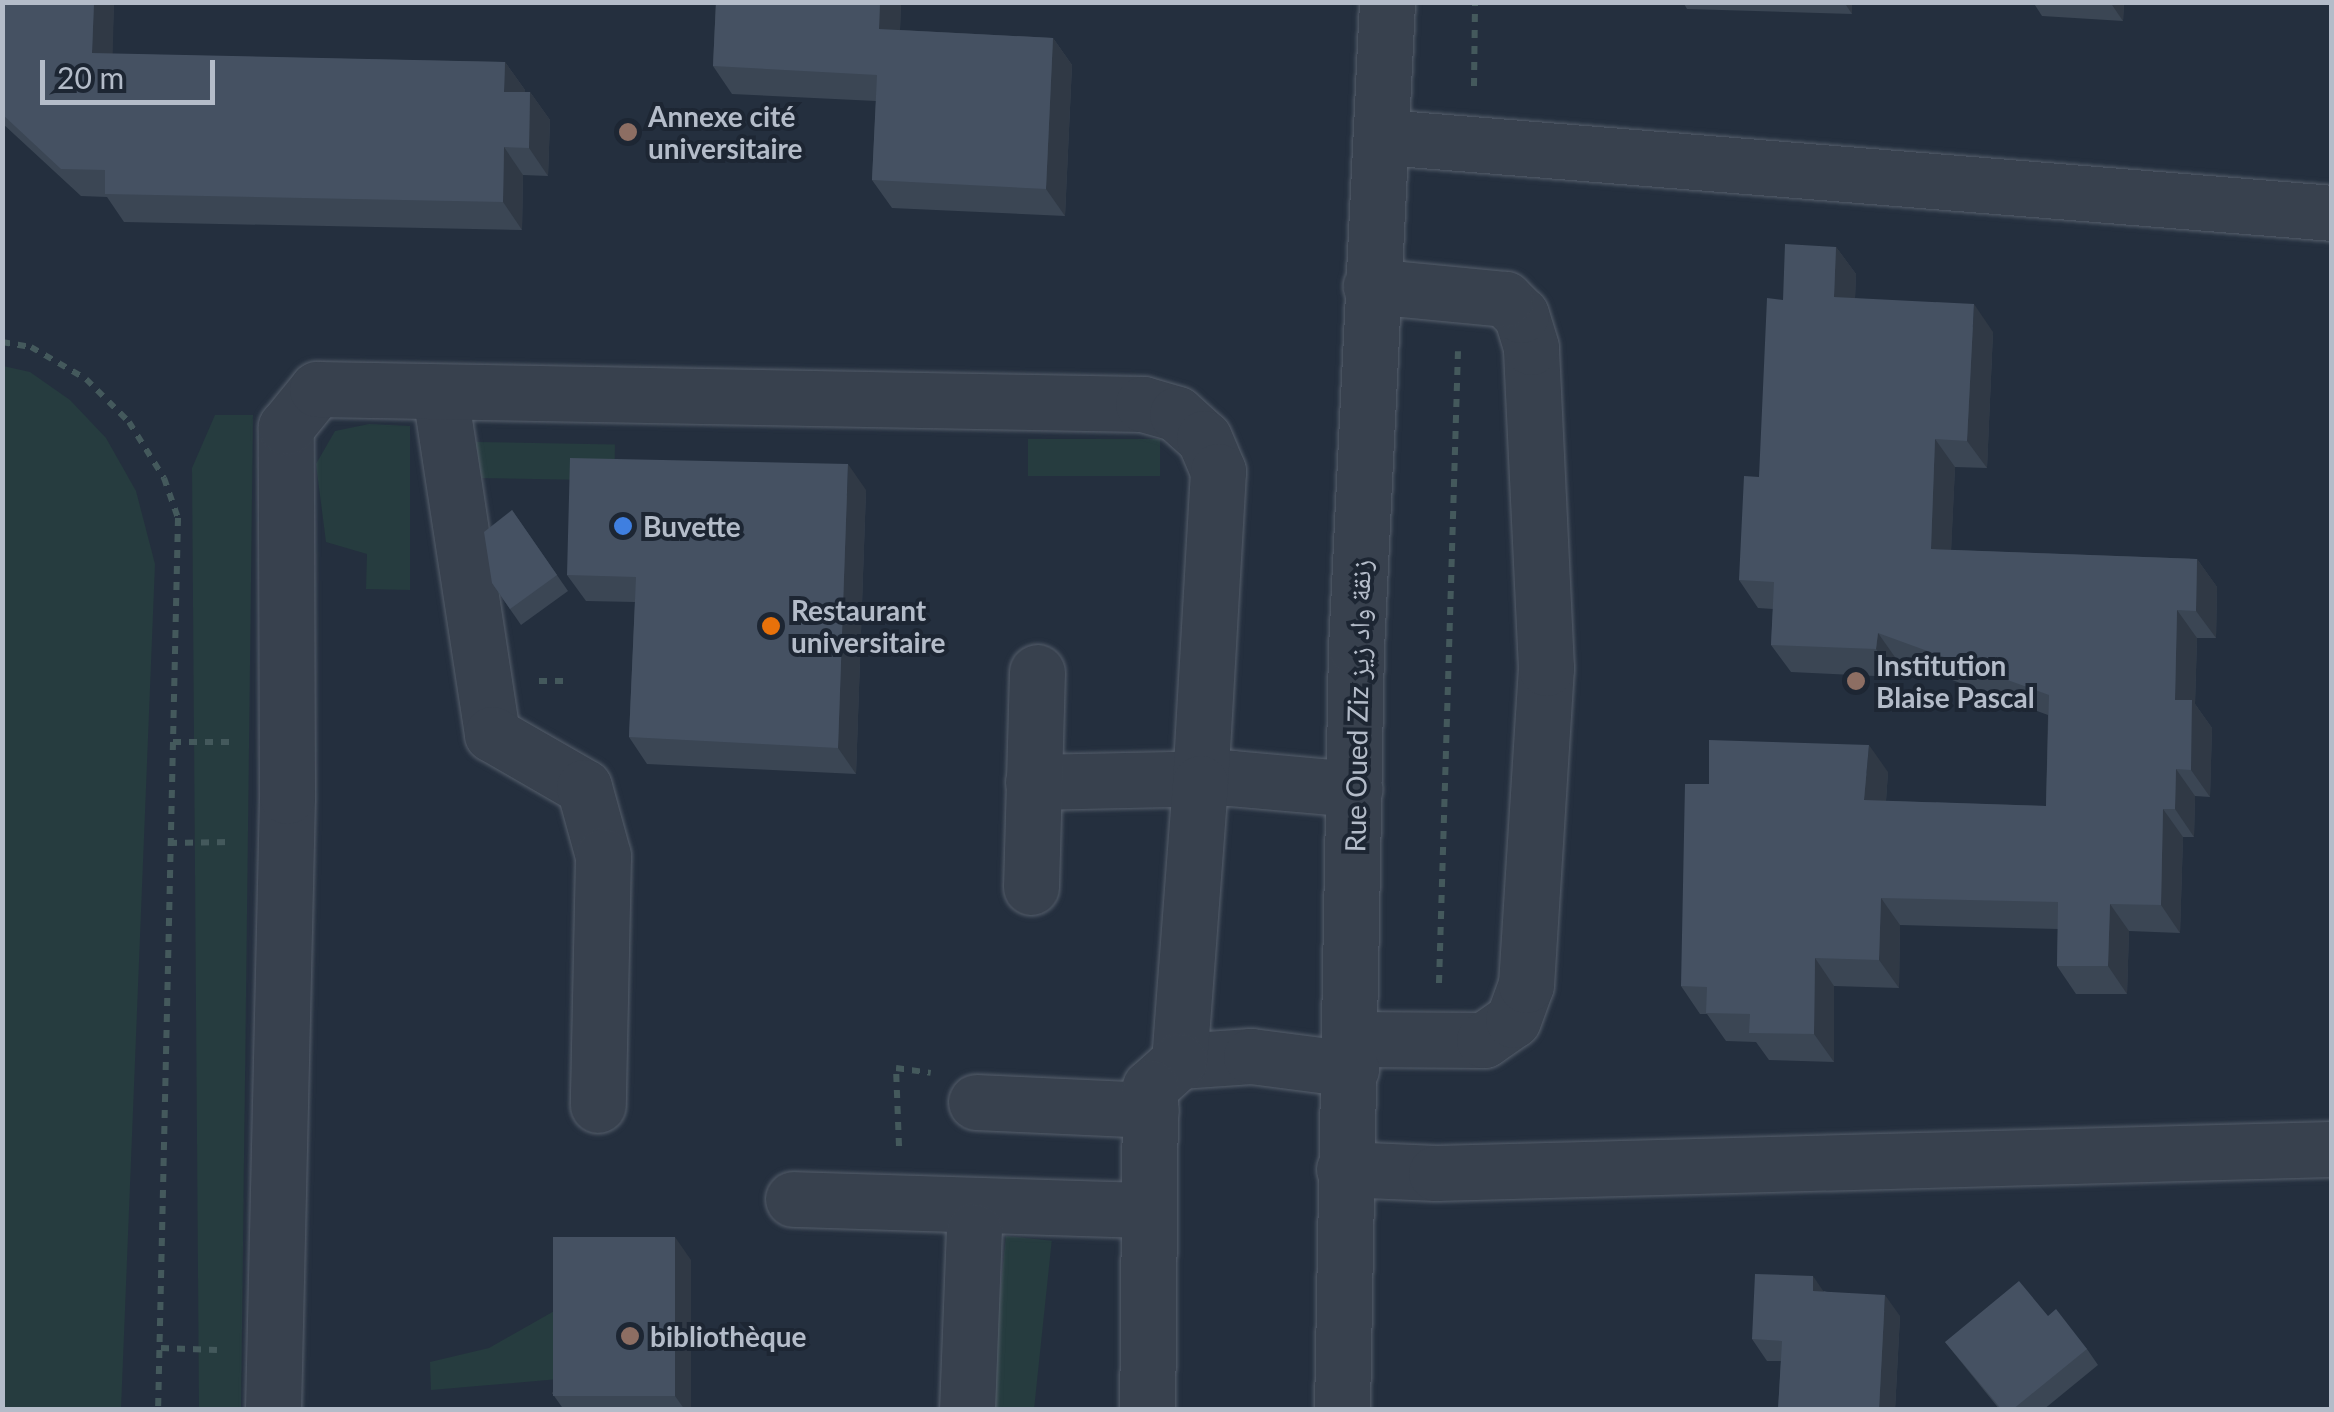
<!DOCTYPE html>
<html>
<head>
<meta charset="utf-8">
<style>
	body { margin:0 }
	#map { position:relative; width:2334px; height:1412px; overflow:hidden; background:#242f3e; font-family:Lato,"Noto Naskh Arabic",sans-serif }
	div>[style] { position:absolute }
	.green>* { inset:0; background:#263c3f; transform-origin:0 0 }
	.path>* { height:6px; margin-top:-3px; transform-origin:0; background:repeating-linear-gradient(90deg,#44595c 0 8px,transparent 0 16px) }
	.roads { filter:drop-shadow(0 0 2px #565f6c) drop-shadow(0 0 2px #565f6c) }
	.minor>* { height:55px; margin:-27.5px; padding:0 27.5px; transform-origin:27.5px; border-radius:27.5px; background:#38414e }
	.wall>* { inset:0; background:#3b4654 }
	.shaded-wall>* { inset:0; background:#303945 }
	.building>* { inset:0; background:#455162; transform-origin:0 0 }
	.dots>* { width:28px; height:28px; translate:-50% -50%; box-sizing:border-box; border:5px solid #1d2633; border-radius:50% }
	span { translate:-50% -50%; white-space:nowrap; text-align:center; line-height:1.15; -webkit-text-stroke:8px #1d2633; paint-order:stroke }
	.poi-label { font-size:28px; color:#b4bcc9; font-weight:700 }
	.left { translate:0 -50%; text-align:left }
	.street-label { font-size:28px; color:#b4bcc9 }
	.frame { position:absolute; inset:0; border:5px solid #b4bcc9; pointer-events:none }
	.scale { position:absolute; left:40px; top:60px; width:175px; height:45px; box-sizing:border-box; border:5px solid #b4bcc9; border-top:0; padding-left:12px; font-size:30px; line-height:35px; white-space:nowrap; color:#b4bcc9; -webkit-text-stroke:8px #1d2633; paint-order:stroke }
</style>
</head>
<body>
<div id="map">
	<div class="green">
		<div style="clip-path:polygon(3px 366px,30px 372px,70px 400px,106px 438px,136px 491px,155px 564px,121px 1409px,3px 1409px)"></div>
		<div style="clip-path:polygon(215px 415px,253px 415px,241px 1410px,199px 1409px,192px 468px)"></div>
		<div style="clip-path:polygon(369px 424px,410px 426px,410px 590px,366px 589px,367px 554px,326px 542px,316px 464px,335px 431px)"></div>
		<div style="left:1028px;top:439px;width:132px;height:37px"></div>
		<div style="left:476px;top:442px;width:139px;height:36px;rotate:1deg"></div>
		<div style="left:1006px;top:1236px;width:46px;height:173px;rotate:6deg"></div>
		<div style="clip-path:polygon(556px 1310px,559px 1379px,431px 1390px,430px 1362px,489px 1348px)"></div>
	</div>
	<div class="path">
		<div style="left:1474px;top:86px;width:84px;rotate:-89.3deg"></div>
		<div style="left:2px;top:342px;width:29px;rotate:10deg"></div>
		<div style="left:31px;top:347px;width:64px;rotate:30.2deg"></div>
		<div style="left:86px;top:379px;width:61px;rotate:45deg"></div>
		<div style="left:129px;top:422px;width:66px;rotate:58deg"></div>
		<div style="left:164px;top:478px;width:42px;rotate:70.7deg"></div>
		<div style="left:178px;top:518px;width:892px;rotate:91.28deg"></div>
		<div style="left:539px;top:681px;width:30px"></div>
		<div style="left:173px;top:742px;width:56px"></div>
		<div style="left:169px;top:843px;width:63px;rotate:-0.9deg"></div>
		<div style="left:1439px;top:983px;width:632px;rotate:-88.28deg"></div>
		<div style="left:899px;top:1146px;width:78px;rotate:-92.2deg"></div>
		<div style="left:896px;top:1068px;width:35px;rotate:8deg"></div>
		<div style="left:161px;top:1348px;width:56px;rotate:2deg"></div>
	</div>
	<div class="roads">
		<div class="minor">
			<div style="left:1384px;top:137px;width:951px;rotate:4.58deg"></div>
			<div style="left:440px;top:394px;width:344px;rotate:81.3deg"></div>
			<div style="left:492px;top:734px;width:106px;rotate:29.9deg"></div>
			<div style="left:584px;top:787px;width:72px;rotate:74.6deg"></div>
			<div style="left:603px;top:856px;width:249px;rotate:91.2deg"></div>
			<div style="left:1033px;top:782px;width:198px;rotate:-1.2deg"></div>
			<div style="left:1231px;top:778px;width:124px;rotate:5.1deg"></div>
			<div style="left:1031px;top:887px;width:215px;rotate:-88.4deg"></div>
			<div style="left:1353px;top:1039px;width:131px;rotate:0.4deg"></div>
			<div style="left:1484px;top:1040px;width:35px;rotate:-35deg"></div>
			<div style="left:1513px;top:1020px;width:37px;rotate:-70deg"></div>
			<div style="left:1526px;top:985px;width:318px;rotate:-86.4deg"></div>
			<div style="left:1546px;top:668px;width:321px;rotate:-92.7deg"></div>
			<div style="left:1531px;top:347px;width:34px;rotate:-107deg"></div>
			<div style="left:1521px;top:315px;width:23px;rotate:-135deg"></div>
			<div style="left:1505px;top:299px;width:135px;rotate:-174.5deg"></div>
			<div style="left:1179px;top:1061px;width:72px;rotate:-4deg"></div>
			<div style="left:1251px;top:1056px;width:101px;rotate:7.4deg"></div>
			<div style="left:976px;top:1102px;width:175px;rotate:2.6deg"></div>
			<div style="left:1344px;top:1169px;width:92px;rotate:2.5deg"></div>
			<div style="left:1436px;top:1173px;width:896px;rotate:-1.53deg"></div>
			<div style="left:793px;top:1199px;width:355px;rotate:1.8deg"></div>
			<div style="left:273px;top:1410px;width:614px;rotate:-88.69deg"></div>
			<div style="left:287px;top:796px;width:369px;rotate:-90.2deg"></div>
			<div style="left:286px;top:427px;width:49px;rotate:-50.8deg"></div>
			<div style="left:317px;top:389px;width:826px;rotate:1.04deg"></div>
			<div style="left:1143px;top:404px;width:35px;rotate:16deg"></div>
			<div style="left:1177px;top:414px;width:36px;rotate:42deg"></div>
			<div style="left:1204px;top:438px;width:36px;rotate:67deg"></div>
			<div style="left:1218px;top:471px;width:313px;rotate:93.3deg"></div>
			<div style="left:1200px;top:783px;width:279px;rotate:94.3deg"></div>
			<div style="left:1179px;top:1061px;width:39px;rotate:138deg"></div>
			<div style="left:1150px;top:1087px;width:323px;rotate:90.5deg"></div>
			<div style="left:967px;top:1410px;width:179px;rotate:-87.8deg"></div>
			<div style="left:1342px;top:1410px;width:762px;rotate:-88.95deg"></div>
			<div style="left:1356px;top:648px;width:647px;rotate:-87.25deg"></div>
		</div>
	</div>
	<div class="wall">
		<div style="clip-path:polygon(2px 2px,114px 2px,112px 54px,505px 62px,525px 90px,525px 92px,530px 92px,550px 120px,548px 176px,523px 175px,522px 230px,124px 222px,107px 197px,81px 196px,2px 123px)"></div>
		<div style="clip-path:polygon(716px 2px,901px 2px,900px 30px,1053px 38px,1072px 65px,1065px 216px,892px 208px,872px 180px,876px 101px,732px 94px,713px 66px)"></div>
		<div style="clip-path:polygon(1683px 2px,1852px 2px,1852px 14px,1687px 9px)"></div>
		<div style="clip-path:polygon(2033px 2px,2124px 2px,2123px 21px,2042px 16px)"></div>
		<div style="clip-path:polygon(1836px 247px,1856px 274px,1855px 298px,1993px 332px,1987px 468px,1955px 467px,1951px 550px,2197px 559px,2217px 587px,2216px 638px,2197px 638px,2195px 704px,2212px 728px,2210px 797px,2195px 796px,2194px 837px,2183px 837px,2180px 933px,2129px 931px,2127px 994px,2076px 994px,2057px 966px,2058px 929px,1900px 925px,1899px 988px,1834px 986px,1834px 1062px,1769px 1060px,1756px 1042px,1726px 1041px,1707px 1014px,1700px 1014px,1681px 986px,1709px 784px,1888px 772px,1886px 801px,2046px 806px,2048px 715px,1897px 660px,1896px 677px,1791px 672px,1771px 645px,1773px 609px,1758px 608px,1739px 580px,1759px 477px,1783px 300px)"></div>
		<div style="clip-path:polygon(866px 490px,856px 774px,647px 764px,629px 737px,635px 602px,586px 601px,567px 575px)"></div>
		<div style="clip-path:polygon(512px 510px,568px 591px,521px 625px,492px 583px)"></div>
		<div style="clip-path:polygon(691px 1260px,691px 1410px,564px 1410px,552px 1393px)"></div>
		<div style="clip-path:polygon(1824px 1291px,1900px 1316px,1895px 1410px,1778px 1410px,1781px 1361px,1767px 1361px,1752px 1339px)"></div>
		<div style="clip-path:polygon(2048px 1316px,2087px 1349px,2098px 1365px,2043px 1410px,2000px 1410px,1945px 1342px)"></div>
	</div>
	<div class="shaded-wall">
		<div style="clip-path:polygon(94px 2px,114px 2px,112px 81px,92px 53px)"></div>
		<div style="clip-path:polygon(880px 2px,901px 2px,899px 57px,879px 29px)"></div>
		<div style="clip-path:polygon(1844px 2px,1852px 2px,1852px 14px)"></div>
		<div style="clip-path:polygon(2110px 2px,2124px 2px,2123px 21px)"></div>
		<div style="clip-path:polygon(1053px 38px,1072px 65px,1065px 216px,1046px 189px)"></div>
		<div style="clip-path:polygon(505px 62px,525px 90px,524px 119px,504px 92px)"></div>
		<div style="clip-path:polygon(530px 92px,550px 120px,548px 176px,529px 148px)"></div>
		<div style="clip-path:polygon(504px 147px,523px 175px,522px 230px,503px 202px)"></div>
		<div style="clip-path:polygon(1836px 247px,1856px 274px,1854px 325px,1834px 297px)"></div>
		<div style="clip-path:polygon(1974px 304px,1993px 332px,1987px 468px,1967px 441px)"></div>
		<div style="clip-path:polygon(1935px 439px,1955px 467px,1950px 576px,1931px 549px)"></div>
		<div style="clip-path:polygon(848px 464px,866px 490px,856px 774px,838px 748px)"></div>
		<div style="clip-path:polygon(2197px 559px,2217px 587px,2216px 638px,2196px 611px)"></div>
		<div style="clip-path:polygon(2177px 610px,2197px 638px,2195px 704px,2212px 728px,2210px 797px,2191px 770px,2175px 700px)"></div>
		<div style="clip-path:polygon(1878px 633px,1897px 660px,1896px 677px,1876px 649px)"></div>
		<div style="clip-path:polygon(1869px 745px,1888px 772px,1884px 828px,1864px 800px)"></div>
		<div style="clip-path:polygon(2176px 769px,2195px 796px,2194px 837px,2175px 809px)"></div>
		<div style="clip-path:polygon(2163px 809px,2183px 837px,2180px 933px,2161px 905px)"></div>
		<div style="clip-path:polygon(1881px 898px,1900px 925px,1899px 988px,1879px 960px)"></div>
		<div style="clip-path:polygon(2110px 904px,2129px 931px,2127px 994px,2108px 966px)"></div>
		<div style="clip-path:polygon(1815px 958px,1834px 986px,1834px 1062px,1814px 1034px)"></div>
		<div style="clip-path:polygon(675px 1237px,691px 1260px,691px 1410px,685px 1410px,675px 1396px)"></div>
		<div style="clip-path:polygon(1813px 1276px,1828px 1298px,1813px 1291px)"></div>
		<div style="clip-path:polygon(1885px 1295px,1900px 1316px,1895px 1410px,1879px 1410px)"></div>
	</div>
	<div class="building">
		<div style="clip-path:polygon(2px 2px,94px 2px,92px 53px,505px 62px,504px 92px,530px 92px,529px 148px,504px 147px,503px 202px,105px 194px,105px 170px,61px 169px,2px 114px)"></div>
		<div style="clip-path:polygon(716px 2px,880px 2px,879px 29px,1053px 38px,1046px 189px,872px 180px,877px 75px,713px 66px)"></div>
		<div style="clip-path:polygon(1785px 244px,1836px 247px,1834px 297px,1974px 304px,1967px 441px,1935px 439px,1931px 549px,2197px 559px,2196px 611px,2177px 610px,2175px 700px,2192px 700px,2191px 770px,2176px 769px,2175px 809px,2163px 809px,2161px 905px,2110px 904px,2108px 966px,2057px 966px,2058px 902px,1881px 898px,1879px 960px,1815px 958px,1814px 1034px,1749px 1033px,1750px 1014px,1706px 1013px,1707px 987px,1681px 986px,1685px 784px,1709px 784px,1709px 740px,1869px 745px,1864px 800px,2046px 806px,2049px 695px,1878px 633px,1876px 649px,1771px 645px,1774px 582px,1739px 580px,1744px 476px,1759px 477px,1767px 298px,1783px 300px)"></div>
		<div style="clip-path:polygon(570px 458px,848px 464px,838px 748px,629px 737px,636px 577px,567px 575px)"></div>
		<div style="clip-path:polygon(512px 510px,557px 575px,510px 609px,492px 583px,484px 532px)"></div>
		<div style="left:675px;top:1237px;width:159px;height:122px;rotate:90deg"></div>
		<div style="clip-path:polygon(1755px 1274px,1813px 1276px,1813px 1291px,1885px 1295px,1879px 1410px,1778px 1410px,1782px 1341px,1752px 1339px)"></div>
		<div style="clip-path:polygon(2019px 1281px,2048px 1316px,2056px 1309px,2087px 1349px,2012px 1410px,2002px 1410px,1945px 1342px)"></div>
	</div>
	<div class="dots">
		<div style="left:628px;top:132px;background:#8d6e63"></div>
		<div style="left:623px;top:526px;background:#3f7fe0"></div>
		<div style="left:771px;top:626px;background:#e8710a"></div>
		<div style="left:1856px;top:681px;background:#8d6e63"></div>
		<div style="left:630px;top:1336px;background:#8d6e63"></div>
	</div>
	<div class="poi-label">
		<span class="left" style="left:648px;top:132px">Annexe cité<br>universitaire</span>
		<span class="left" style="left:643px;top:526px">Buvette</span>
		<span class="left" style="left:791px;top:626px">Restaurant<br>universitaire</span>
		<span class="left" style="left:1876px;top:681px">Institution<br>Blaise Pascal</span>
		<span class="left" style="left:650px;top:1336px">bibliothèque</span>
	</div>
	<div class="street-label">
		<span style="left:1357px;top:706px;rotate:-89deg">Rue Oued Ziz زنقة واد زيز</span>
	</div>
	<div class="frame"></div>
	<div class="scale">20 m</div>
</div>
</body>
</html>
